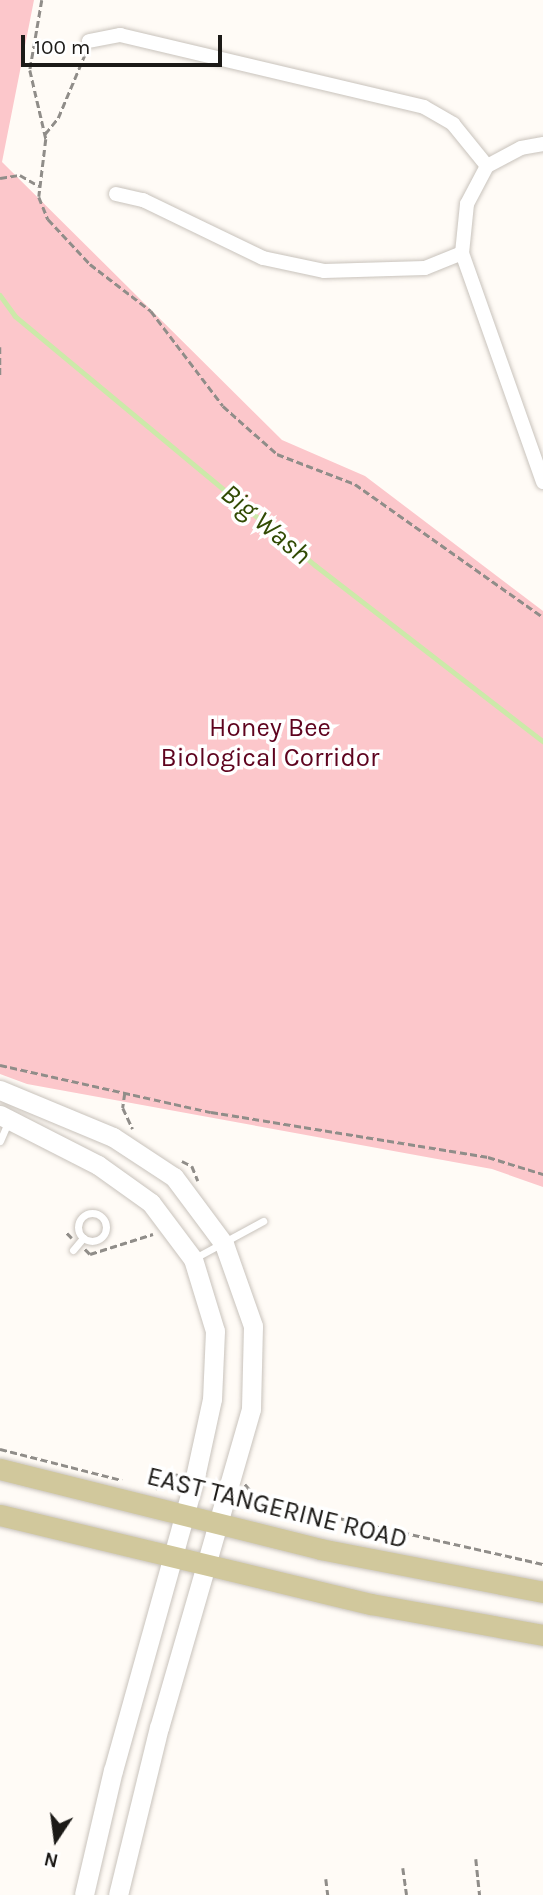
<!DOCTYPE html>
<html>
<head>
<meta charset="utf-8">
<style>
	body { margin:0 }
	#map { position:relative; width:543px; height:1895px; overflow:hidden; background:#fffbf6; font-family:Karla,sans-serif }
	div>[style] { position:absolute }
	.green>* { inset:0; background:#fcc7cb }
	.stream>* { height:4.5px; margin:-2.25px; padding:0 2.25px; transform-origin:2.25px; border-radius:2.25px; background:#cce9a9 }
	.path>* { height:2.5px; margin-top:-1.25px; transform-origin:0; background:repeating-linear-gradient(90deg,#908d89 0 7px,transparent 0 10.5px) }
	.roads { filter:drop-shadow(0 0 2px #c9c3bc) drop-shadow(0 0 2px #c9c3bc) }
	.lane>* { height:7px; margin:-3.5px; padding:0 3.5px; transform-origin:3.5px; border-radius:3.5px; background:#fff }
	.lane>.ring { margin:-3.5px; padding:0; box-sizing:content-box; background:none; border:7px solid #fff; border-radius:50% }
	.street>* { height:14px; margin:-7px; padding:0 7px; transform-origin:7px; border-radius:7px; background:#fff }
	.secondary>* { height:19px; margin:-9.5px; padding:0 9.5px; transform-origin:9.5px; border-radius:9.5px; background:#fff }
	.primary>* { height:21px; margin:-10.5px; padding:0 10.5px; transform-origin:10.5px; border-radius:10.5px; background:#d1c89c }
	span { translate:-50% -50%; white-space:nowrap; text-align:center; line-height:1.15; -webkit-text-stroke:7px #fff; paint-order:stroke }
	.park-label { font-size:26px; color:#5e031e }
	.street-label { font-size:26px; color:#1c1a17 }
	.water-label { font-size:28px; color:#324b04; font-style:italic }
	.north { position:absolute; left:21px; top:1804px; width:70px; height:70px; -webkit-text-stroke:5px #fff; paint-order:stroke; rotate:193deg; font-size:19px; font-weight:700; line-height:28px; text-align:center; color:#1c1a17 }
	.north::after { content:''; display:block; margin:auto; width:24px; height:32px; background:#1c1a17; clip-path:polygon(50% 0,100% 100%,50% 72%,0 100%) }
	.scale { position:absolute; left:21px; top:35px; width:201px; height:32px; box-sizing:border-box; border:4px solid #1c1a17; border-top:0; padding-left:9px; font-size:21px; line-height:24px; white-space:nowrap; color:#1c1a17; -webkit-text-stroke:5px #fff; paint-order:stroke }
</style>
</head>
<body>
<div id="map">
	<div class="green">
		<div style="clip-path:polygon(0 0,34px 0,2px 162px,282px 440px,365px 476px,543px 611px,543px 1187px,492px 1169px,27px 1084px,0 1074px)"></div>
	</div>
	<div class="stream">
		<div style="left:0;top:295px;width:26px;rotate:54deg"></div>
		<div style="left:15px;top:316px;width:390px;rotate:39.7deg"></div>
		<div style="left:315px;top:565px;width:288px;rotate:37.7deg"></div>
	</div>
	<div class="path">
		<div style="left:42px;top:0;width:71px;rotate:99.7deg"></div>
		<div style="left:30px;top:70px;width:71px;rotate:76.9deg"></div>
		<div style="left:46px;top:139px;width:58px;rotate:96.9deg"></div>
		<div style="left:39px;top:197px;width:24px;rotate:68deg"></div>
		<div style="left:48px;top:219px;width:62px;rotate:47deg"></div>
		<div style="left:90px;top:264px;width:77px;rotate:37.6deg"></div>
		<div style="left:151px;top:311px;width:119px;rotate:52.8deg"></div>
		<div style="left:223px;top:406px;width:72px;rotate:41.6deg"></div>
		<div style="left:277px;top:454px;width:84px;rotate:21deg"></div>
		<div style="left:355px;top:484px;width:230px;rotate:35.3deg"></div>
		<div style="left:45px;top:134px;width:21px;rotate:-51deg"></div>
		<div style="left:58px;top:118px;width:69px;rotate:-67.1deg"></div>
		<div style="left:0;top:178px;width:20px;rotate:-9deg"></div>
		<div style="left:20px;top:175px;width:22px;rotate:30deg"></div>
		<div style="left:0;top:347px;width:31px;rotate:90deg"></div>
		<div style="left:0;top:1065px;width:216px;rotate:12.6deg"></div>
		<div style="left:211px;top:1112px;width:281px;rotate:9.2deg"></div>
		<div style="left:488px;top:1157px;width:58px;rotate:17.2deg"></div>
		<div style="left:125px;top:1093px;width:15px;rotate:98deg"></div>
		<div style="left:123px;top:1108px;width:23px;rotate:65deg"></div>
		<div style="left:182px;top:1161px;width:11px;rotate:27deg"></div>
		<div style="left:192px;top:1166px;width:16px;rotate:68deg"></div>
		<div style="left:67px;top:1233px;width:7px;rotate:45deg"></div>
		<div style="left:85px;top:1249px;width:7px;rotate:45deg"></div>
		<div style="left:90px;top:1254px;width:66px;rotate:-17.6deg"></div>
		<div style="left:0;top:1449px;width:126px;rotate:14.3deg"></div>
		<div style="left:245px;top:1484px;width:21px;rotate:49deg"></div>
		<div style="left:259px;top:1500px;width:291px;rotate:12.7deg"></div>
		<div style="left:155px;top:1489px;width:22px;rotate:-43deg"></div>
		<div style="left:171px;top:1474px;width:8px;rotate:7deg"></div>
		<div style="left:476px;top:1859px;width:36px;rotate:84deg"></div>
		<div style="left:403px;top:1868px;width:27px;rotate:82deg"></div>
		<div style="left:326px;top:1879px;width:16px;rotate:83deg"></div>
	</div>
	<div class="roads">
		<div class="lane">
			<div style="left:0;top:1141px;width:23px;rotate:-67deg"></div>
			<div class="ring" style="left:78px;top:1213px;width:21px;height:21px"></div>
			<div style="left:73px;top:1250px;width:16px;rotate:-50deg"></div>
			<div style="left:193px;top:1259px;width:80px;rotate:-28.5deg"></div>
		</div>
		<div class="street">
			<div style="left:89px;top:41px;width:32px;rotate:-11deg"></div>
			<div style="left:120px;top:35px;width:312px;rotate:13.3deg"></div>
			<div style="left:424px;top:107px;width:34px;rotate:30deg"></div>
			<div style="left:453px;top:124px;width:54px;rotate:51deg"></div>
			<div style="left:543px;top:144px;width:22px;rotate:170deg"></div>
			<div style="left:521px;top:148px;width:38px;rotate:152deg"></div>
			<div style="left:487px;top:166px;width:43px;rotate:117.8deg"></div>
			<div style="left:467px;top:204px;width:49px;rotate:95.8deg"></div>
			<div style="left:462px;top:253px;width:243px;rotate:70.5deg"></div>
			<div style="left:116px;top:194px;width:28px;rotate:13deg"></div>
			<div style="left:143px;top:200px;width:133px;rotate:25.8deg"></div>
			<div style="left:263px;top:258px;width:62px;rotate:12deg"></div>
			<div style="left:324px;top:271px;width:101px;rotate:-1.7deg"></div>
			<div style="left:425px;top:268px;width:40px;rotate:-22deg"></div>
		</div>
		<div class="secondary">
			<div style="left:0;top:1090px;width:122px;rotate:22.6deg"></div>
			<div style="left:113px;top:1137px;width:73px;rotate:33.3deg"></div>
			<div style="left:174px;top:1177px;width:84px;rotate:53.3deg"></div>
			<div style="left:224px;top:1244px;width:87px;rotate:70.5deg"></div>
			<div style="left:253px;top:1326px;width:83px;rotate:91.4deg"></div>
			<div style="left:251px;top:1409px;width:331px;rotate:106.1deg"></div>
			<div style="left:159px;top:1727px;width:173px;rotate:103.7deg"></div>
			<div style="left:0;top:1115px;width:110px;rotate:27deg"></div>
			<div style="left:98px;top:1165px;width:65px;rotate:35.6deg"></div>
			<div style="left:151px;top:1203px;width:70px;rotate:53.1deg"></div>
			<div style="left:193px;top:1259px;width:75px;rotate:73deg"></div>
			<div style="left:215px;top:1331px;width:68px;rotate:92.5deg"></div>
			<div style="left:212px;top:1399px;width:80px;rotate:102.3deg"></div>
			<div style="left:195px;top:1477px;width:304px;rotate:105.6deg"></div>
			<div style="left:113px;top:1770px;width:128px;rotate:103.1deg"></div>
		</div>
		<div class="primary">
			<div style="left:0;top:1469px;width:330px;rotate:14deg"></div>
			<div style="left:320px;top:1549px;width:227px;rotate:10.9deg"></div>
			<div style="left:0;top:1515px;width:382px;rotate:13.5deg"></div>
			<div style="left:371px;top:1604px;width:175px;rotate:10.2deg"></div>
		</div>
	</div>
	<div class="park-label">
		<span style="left:270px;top:743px">Honey Bee<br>Biological Corridor</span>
	</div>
	<div class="street-label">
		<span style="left:277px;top:1508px;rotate:14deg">EAST TANGERINE ROAD</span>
	</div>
	<div class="water-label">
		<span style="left:266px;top:524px;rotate:40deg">Big Wash</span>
	</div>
	<div class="north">N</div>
	<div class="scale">100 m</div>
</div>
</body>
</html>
